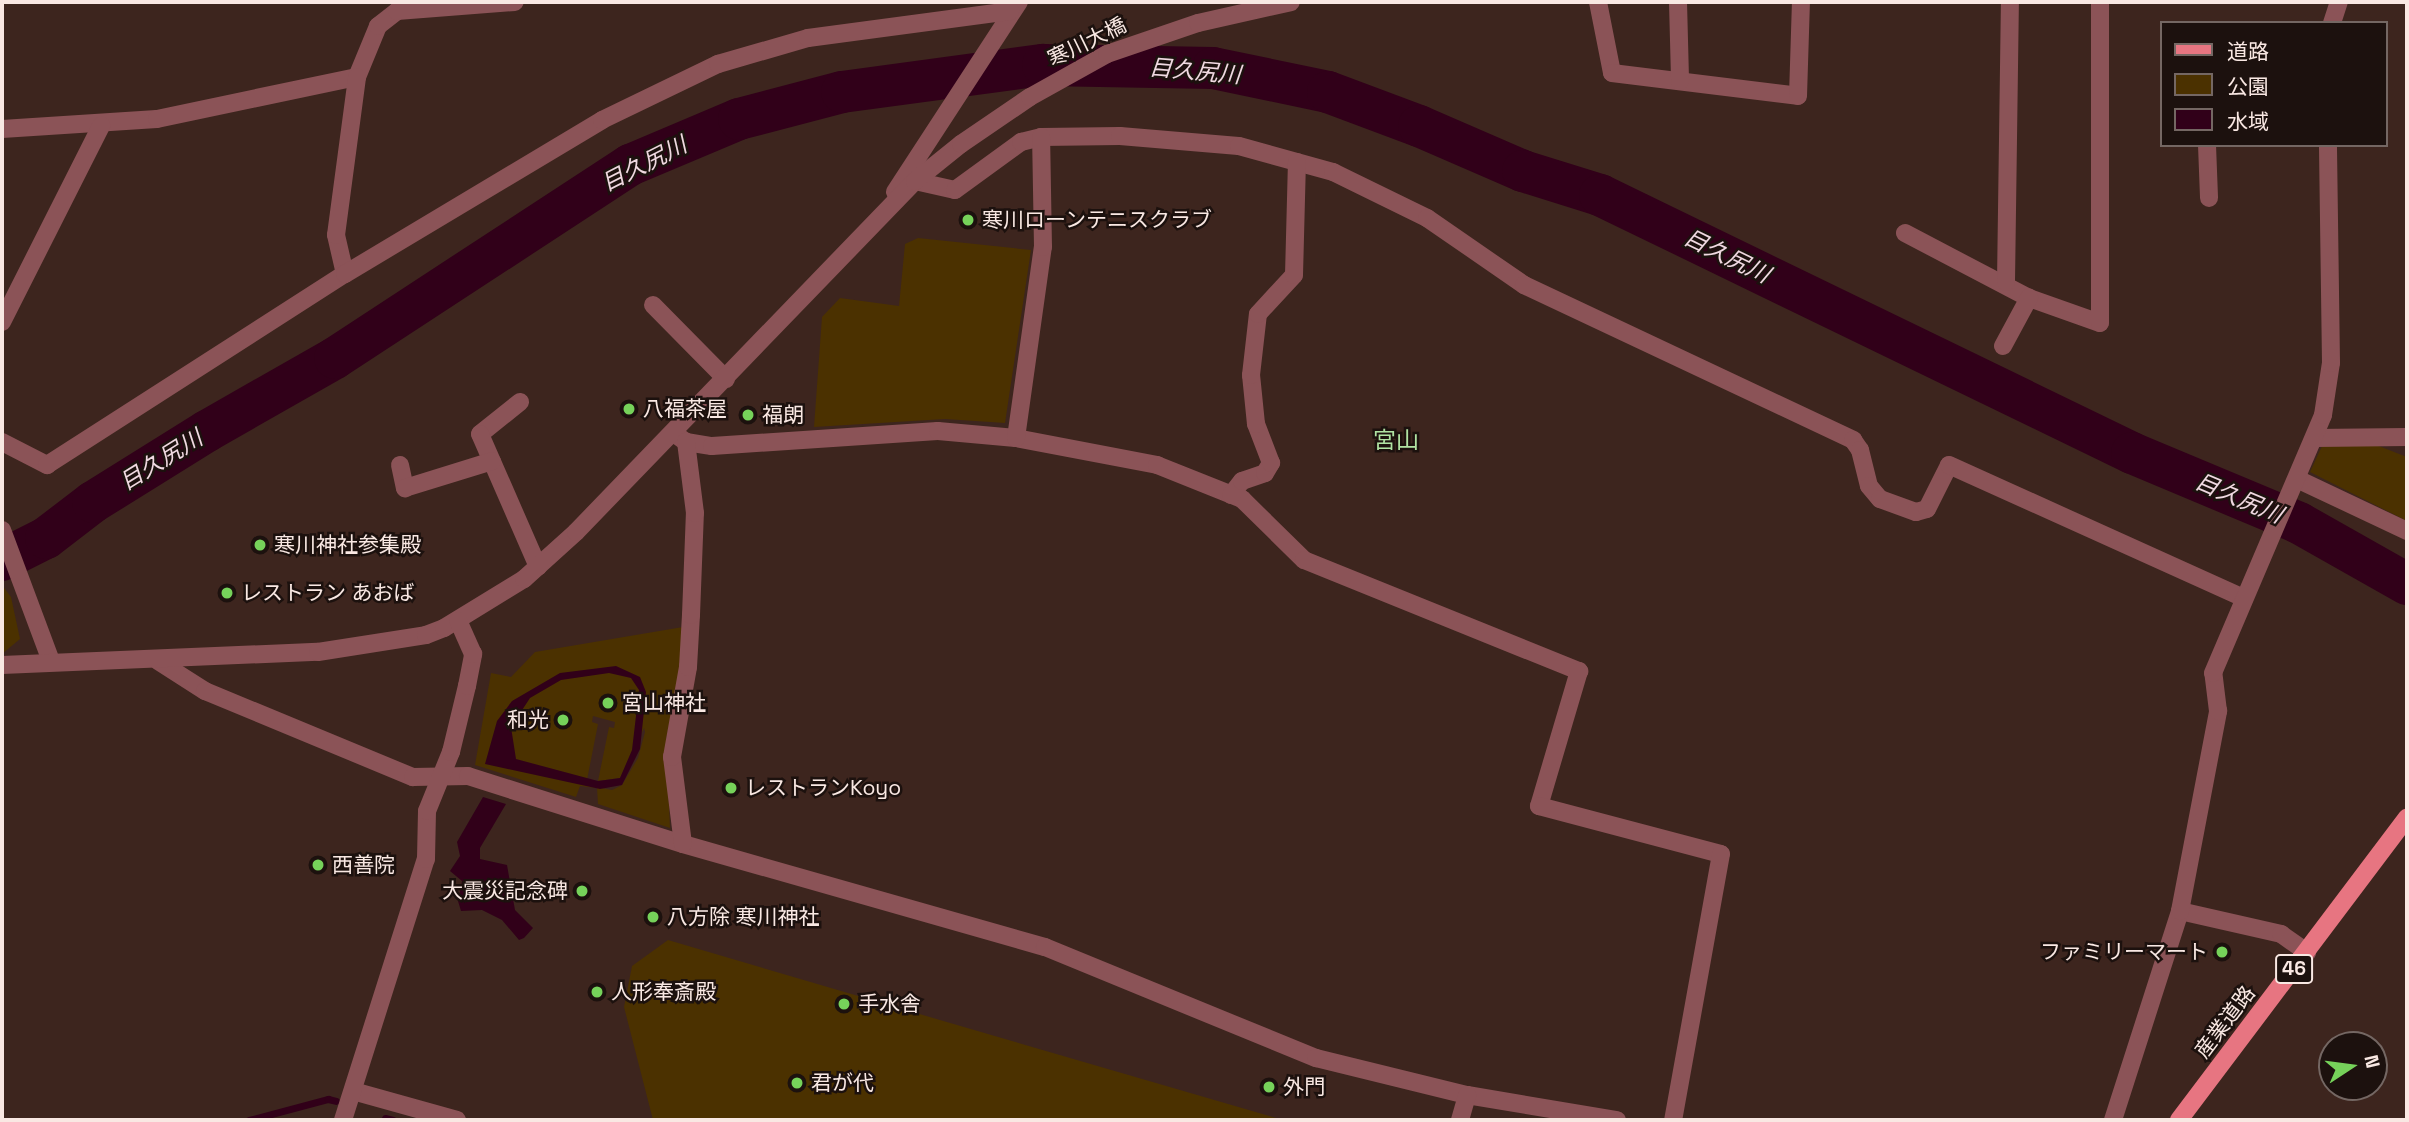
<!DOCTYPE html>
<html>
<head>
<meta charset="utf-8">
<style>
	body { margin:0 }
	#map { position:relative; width:2409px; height:1122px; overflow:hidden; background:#3d251e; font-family:"Space Grotesk","Noto Sans JP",sans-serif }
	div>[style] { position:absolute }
	.green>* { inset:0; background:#4b3100 }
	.water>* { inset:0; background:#310019 }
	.stream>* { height:7px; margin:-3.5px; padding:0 3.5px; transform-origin:3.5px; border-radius:3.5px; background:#310019 }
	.river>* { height:42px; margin:-21px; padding:0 21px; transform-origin:21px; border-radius:21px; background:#310019 }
	.minor>* { height:18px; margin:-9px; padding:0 9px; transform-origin:9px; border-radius:9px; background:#8b5357 }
	.major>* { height:18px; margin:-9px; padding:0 9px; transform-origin:9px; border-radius:9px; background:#e77581 }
	.dots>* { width:19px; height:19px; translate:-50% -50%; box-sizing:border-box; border:4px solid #1c110e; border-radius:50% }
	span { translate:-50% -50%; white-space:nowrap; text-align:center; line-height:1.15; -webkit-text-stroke:5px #1c110e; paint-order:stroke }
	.shield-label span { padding:2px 5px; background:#1c110e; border:2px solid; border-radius:5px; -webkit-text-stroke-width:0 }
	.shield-label { font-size:19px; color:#f9e8e3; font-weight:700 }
	.street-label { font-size:21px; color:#f9e8e3 }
	.poi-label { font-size:21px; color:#f9e8e3 }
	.left { translate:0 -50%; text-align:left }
	.right { translate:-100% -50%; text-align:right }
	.water-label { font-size:23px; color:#f0d9e1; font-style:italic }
	.neighbourhood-label { font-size:23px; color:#b0e2a2 }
	.frame { position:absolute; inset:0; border:4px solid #f9e8e3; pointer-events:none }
	.legend { position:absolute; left:2160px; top:21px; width:228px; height:126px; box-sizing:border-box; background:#1c110e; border:2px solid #746763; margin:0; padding:9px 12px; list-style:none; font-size:21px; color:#f9e8e3 }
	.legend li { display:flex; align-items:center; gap:14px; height:35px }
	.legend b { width:35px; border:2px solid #746763 }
	.north { position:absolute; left:2318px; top:1031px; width:70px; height:70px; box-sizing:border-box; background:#1c110e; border:2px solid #746763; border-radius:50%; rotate:77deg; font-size:19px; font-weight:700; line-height:28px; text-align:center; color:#f9e8e3 }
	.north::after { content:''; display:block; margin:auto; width:24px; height:32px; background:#76d25a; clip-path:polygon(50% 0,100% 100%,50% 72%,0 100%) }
</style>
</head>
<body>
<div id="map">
	<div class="green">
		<div style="clip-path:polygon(918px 238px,1031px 250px,1005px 423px,945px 419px,814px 427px,822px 317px,840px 298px,899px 306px,905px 244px)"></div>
		<div style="clip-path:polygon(2371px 443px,2407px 457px,2407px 521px,2310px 472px,2322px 446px)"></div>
		<div style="clip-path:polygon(2px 585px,11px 597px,20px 639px,2px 654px)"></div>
		<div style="clip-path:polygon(evenodd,683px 627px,682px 667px,666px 739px,670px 828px,598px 804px,597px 788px,580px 786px,576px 797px,475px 765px,491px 673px,511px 677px,535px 652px,683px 627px,593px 716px,615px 722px,614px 728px,609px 727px,598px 781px,620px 778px,644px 728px,645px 732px,638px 758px,622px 785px,612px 790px,586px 785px,598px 724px,592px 722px,593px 716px)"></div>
		<div style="clip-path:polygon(668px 940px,940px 1020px,1283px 1120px,653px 1120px,624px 1007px,632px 966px)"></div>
	</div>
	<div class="water">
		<div style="clip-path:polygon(evenodd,616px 666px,640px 677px,646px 692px,640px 749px,622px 785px,600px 789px,485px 764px,497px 721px,512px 701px,560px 673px,616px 666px,609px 673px,631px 678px,639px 690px,632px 750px,620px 778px,598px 781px,516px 759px,511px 727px,530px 698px,561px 680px,609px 673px)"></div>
		<div style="clip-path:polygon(483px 797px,506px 804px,480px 848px,480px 859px,507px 865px,515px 910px,533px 928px,524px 938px,519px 940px,502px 920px,482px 910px,461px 911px,458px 901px,462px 881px,450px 871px,460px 856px,457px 842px)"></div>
	</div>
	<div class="stream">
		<div style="left:385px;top:1118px;width:8px;rotate:14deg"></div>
		<div style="left:249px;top:1120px;width:82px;rotate:-14.9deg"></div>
		<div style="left:328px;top:1099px;width:8px;rotate:14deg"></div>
	</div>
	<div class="river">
		<div style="left:2px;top:560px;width:49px;rotate:-26.6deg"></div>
		<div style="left:46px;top:538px;width:59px;rotate:-37.5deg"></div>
		<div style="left:93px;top:502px;width:134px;rotate:-31.9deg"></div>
		<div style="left:207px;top:431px;width:147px;rotate:-29.7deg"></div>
		<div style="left:335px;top:358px;width:353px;rotate:-33.2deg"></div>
		<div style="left:630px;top:165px;width:118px;rotate:-22.9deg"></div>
		<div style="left:739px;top:119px;width:106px;rotate:-14.7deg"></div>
		<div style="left:842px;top:92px;width:203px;rotate:-7.7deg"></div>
		<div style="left:1043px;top:65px;width:170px;rotate:1deg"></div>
		<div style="left:1213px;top:68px;width:117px;rotate:11.8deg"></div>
		<div style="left:1328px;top:92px;width:97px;rotate:20.5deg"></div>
		<div style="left:1419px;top:126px;width:113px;rotate:23.4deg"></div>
		<div style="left:1523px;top:171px;width:81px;rotate:17.3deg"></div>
		<div style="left:1600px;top:195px;width:591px;rotate:25.87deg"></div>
		<div style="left:2132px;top:453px;width:181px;rotate:22.7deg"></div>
		<div style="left:2299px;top:523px;width:124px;rotate:29.5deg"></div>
	</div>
	<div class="minor">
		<div style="left:1598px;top:2px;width:72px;rotate:78.8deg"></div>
		<div style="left:1612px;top:73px;width:187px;rotate:7deg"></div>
		<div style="left:1798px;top:96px;width:94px;rotate:-88.2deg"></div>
		<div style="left:1678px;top:2px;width:79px;rotate:88.5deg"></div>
		<div style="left:2332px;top:23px;width:22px;rotate:-72deg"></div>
		<div style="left:2px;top:129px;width:155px;rotate:-3.7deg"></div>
		<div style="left:157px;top:119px;width:204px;rotate:-11.9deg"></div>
		<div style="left:357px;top:77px;width:55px;rotate:-67.6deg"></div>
		<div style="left:378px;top:26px;width:24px;rotate:-38deg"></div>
		<div style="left:397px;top:11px;width:118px;rotate:-4.4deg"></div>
		<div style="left:2207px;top:145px;width:53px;rotate:87.8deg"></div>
		<div style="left:915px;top:181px;width:41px;rotate:12.7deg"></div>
		<div style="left:955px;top:190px;width:82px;rotate:-36deg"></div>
		<div style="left:1021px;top:142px;width:21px;rotate:-14deg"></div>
		<div style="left:1041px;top:137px;width:79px;rotate:-0.7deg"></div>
		<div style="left:1120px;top:136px;width:119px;rotate:4.8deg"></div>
		<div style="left:1239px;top:146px;width:98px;rotate:15.5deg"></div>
		<div style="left:1333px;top:172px;width:105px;rotate:26.1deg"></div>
		<div style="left:1427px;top:218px;width:118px;rotate:34.6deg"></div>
		<div style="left:1524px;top:285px;width:364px;rotate:25.2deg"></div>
		<div style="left:1853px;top:440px;width:12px;rotate:55deg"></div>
		<div style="left:1860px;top:450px;width:37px;rotate:76deg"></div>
		<div style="left:1869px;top:486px;width:17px;rotate:50deg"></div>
		<div style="left:1880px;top:499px;width:38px;rotate:20deg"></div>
		<div style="left:1916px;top:512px;width:11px;rotate:-15deg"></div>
		<div style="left:1927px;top:509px;width:49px;rotate:-63.4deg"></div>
		<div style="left:1949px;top:465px;width:323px;rotate:24.3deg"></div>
		<div style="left:895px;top:192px;width:227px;rotate:-56.9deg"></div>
		<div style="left:1905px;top:233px;width:140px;rotate:27.7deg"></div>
		<div style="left:2029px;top:298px;width:75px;rotate:19.4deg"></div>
		<div style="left:2100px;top:323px;width:321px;rotate:-90deg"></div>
		<div style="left:345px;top:274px;width:40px;rotate:-103deg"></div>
		<div style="left:336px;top:235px;width:159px;rotate:-82.4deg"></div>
		<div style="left:2006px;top:282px;width:280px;rotate:-89.2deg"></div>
		<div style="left:653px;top:305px;width:104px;rotate:45.4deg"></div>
		<div style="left:2px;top:322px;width:220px;rotate:-63.2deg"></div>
		<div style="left:2003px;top:346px;width:55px;rotate:-61.6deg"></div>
		<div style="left:520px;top:402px;width:51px;rotate:141.3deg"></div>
		<div style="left:480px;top:434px;width:145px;rotate:66.4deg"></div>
		<div style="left:675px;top:434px;width:14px;rotate:36deg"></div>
		<div style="left:686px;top:442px;width:26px;rotate:9deg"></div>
		<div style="left:712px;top:446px;width:226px;rotate:-3.8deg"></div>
		<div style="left:938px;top:431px;width:78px;rotate:5.1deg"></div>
		<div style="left:1016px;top:438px;width:144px;rotate:10.8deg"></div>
		<div style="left:1157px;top:465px;width:92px;rotate:21.8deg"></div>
		<div style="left:1242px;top:499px;width:87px;rotate:44.5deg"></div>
		<div style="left:1304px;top:560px;width:297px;rotate:22deg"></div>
		<div style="left:1579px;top:671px;width:141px;rotate:106.5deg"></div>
		<div style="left:1539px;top:806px;width:188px;rotate:14.8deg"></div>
		<div style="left:1721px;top:854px;width:270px;rotate:100.2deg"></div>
		<div style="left:1016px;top:438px;width:193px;rotate:-82deg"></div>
		<div style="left:1043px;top:247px;width:110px;rotate:-91deg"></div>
		<div style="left:2315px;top:438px;width:92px;rotate:-0.6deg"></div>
		<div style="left:2px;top:442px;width:51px;rotate:27.1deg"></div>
		<div style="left:47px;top:465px;width:354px;rotate:-32.7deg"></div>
		<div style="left:345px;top:274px;width:300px;rotate:-30.9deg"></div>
		<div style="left:602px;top:120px;width:129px;rotate:-25.8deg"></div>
		<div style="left:718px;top:64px;width:94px;rotate:-16.1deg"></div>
		<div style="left:808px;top:38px;width:204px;rotate:-7.6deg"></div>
		<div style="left:400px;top:465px;width:24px;rotate:78deg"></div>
		<div style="left:405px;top:488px;width:91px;rotate:-17.2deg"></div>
		<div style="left:2297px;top:479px;width:122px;rotate:25.3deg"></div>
		<div style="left:1231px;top:495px;width:18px;rotate:-52deg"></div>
		<div style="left:1242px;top:481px;width:24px;rotate:-19deg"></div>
		<div style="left:1265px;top:473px;width:12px;rotate:-59deg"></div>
		<div style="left:1271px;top:463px;width:42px;rotate:-111deg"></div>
		<div style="left:1256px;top:424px;width:49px;rotate:-95.8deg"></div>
		<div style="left:1251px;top:375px;width:61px;rotate:-83.5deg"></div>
		<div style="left:1258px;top:314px;width:53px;rotate:-47.3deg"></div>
		<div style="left:1294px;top:275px;width:113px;rotate:-88.5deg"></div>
		<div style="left:2px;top:530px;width:140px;rotate:69.5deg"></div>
		<div style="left:158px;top:661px;width:56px;rotate:32.6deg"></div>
		<div style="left:205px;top:691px;width:225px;rotate:22.5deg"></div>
		<div style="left:413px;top:777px;width:55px;rotate:-1deg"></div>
		<div style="left:468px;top:776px;width:225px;rotate:17.6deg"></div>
		<div style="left:683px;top:844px;width:376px;rotate:15.9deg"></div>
		<div style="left:1045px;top:947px;width:293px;rotate:22.3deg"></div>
		<div style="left:1316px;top:1058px;width:155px;rotate:13.8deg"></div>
		<div style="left:1467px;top:1095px;width:152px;rotate:9.5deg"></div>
		<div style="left:2px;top:665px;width:316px;rotate:-2.4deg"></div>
		<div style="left:318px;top:652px;width:109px;rotate:-8.9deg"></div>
		<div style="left:426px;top:635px;width:19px;rotate:-21deg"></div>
		<div style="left:444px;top:628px;width:94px;rotate:-31.5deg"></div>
		<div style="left:524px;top:579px;width:70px;rotate:-42.1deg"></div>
		<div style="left:576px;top:532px;width:488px;rotate:-46deg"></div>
		<div style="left:915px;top:181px;width:59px;rotate:-38.8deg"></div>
		<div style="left:961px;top:144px;width:83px;rotate:-34.3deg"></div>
		<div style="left:1030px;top:97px;width:88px;rotate:-29.2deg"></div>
		<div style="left:1107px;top:54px;width:96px;rotate:-18.8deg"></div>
		<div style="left:1198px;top:23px;width:95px;rotate:-12.7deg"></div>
		<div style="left:683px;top:844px;width:88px;rotate:-97.2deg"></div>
		<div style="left:672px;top:757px;width:91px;rotate:-79.9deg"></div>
		<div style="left:688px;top:667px;width:52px;rotate:-86.7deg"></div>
		<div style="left:691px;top:615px;width:102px;rotate:-87.8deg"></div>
		<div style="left:695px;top:513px;width:72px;rotate:-97.2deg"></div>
		<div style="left:2180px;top:911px;width:104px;rotate:12.8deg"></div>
		<div style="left:2281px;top:934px;width:32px;rotate:35deg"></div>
		<div style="left:353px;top:1091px;width:108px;rotate:15.6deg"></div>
		<div style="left:343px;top:1120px;width:274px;rotate:-72.4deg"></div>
		<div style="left:426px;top:859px;width:48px;rotate:-88.8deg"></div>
		<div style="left:427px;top:811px;width:64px;rotate:-67.9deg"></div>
		<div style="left:451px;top:752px;width:68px;rotate:-76.4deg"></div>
		<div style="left:467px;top:686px;width:33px;rotate:-79deg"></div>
		<div style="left:473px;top:654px;width:36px;rotate:-114deg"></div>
		<div style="left:1460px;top:1120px;width:26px;rotate:-74deg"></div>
		<div style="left:2113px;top:1120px;width:219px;rotate:-72.2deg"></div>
		<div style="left:2180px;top:911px;width:204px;rotate:-79.2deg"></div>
		<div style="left:2218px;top:711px;width:38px;rotate:-97deg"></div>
		<div style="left:2213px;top:673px;width:280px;rotate:-66.9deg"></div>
		<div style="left:2323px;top:415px;width:53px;rotate:-81.3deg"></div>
		<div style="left:2331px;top:363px;width:218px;rotate:-90.8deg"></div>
	</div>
	<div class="major">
		<div style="left:2179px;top:1120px;width:379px;rotate:-53deg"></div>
	</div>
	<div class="dots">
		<div style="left:968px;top:220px;background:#76d25a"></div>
		<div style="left:629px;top:409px;background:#76d25a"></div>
		<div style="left:748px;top:415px;background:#76d25a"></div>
		<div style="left:260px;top:545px;background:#76d25a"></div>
		<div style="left:227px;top:593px;background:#76d25a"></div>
		<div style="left:608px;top:703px;background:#76d25a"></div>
		<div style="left:563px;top:720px;background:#76d25a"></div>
		<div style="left:731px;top:788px;background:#76d25a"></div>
		<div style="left:318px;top:865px;background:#76d25a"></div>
		<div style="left:582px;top:891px;background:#76d25a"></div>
		<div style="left:653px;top:917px;background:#76d25a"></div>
		<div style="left:2222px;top:952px;background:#76d25a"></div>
		<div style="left:597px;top:992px;background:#76d25a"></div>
		<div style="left:844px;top:1004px;background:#76d25a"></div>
		<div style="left:797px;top:1083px;background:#76d25a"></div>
		<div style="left:1269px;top:1087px;background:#76d25a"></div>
	</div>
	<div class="shield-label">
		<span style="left:2294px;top:969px">46</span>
	</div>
	<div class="street-label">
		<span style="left:1087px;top:42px;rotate:-26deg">寒川大橋</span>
		<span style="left:2225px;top:1022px;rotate:-53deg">産業道路</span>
	</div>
	<div class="poi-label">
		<span class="left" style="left:982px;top:220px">寒川ローンテニスクラブ</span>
		<span class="left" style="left:643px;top:409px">八福茶屋</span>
		<span class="left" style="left:762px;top:415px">福朗</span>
		<span class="left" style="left:274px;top:545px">寒川神社参集殿</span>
		<span class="left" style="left:241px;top:593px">レストラン あおば</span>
		<span class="left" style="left:622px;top:703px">宮山神社</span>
		<span class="right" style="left:549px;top:720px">和光</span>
		<span class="left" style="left:745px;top:788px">レストランKoyo</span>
		<span class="left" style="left:332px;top:865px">西善院</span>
		<span class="right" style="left:568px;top:891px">大震災記念碑</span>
		<span class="left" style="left:667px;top:917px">八方除 寒川神社</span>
		<span class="right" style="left:2208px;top:952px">ファミリーマート</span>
		<span class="left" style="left:611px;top:992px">人形奉斎殿</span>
		<span class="left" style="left:858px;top:1004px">手水舎</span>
		<span class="left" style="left:811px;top:1083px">君が代</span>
		<span class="left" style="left:1283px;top:1087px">外門</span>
	</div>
	<div class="water-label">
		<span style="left:1195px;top:71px;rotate:5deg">目久尻川</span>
		<span style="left:644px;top:164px;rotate:-27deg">目久尻川</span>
		<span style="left:1727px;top:256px;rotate:26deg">目久尻川</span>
		<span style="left:161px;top:460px;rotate:-32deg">目久尻川</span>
		<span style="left:2239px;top:498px;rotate:23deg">目久尻川</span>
	</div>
	<div class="neighbourhood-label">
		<span style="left:1396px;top:440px">宮山</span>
	</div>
	<div class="frame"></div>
	<ul class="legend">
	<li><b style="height:9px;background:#e77581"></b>道路</li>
	<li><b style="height:19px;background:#4b3100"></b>公園</li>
	<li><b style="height:19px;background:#310019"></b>水域</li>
	</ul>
	<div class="north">N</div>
</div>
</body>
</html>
